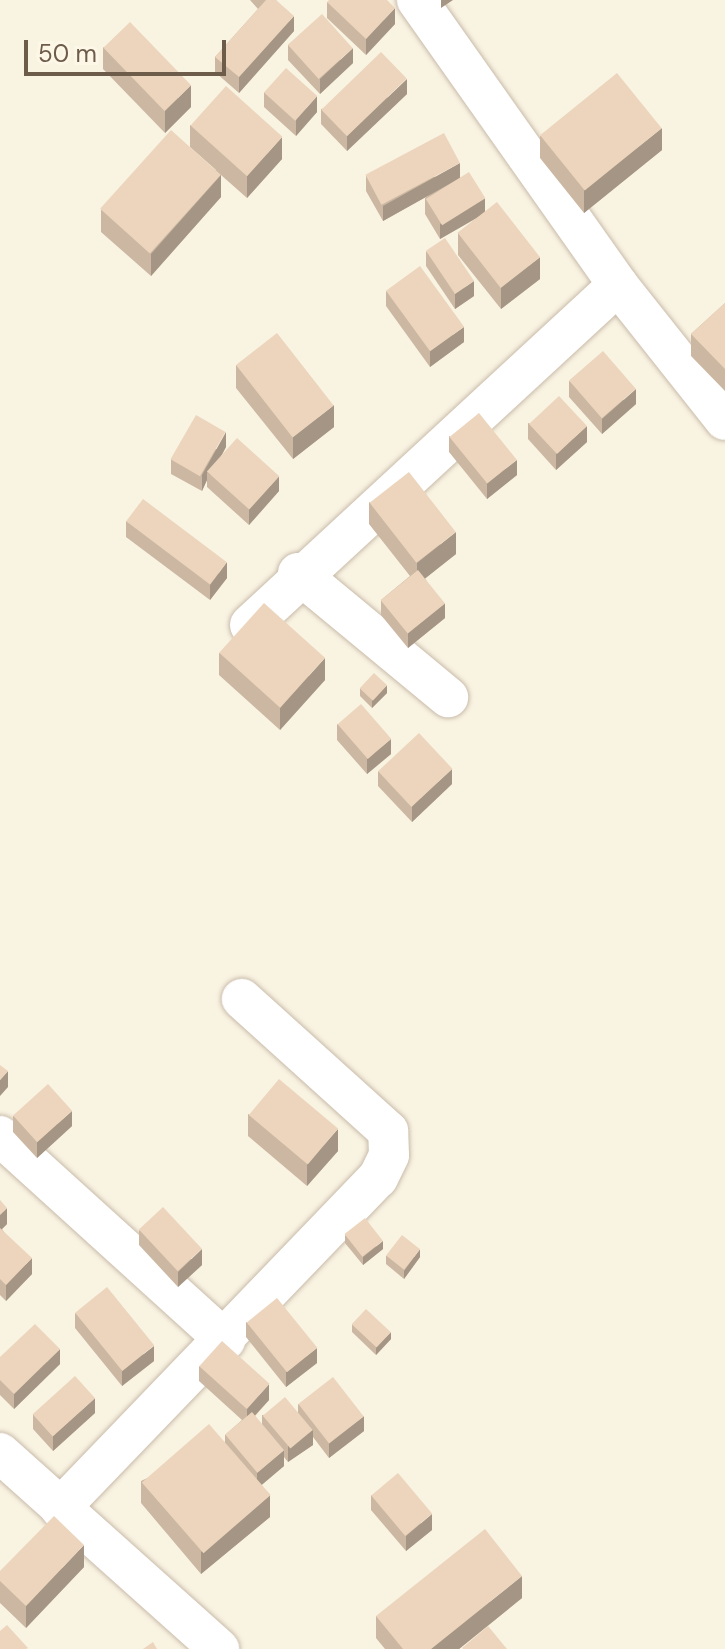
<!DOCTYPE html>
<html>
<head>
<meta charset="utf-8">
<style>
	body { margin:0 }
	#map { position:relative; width:725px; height:1649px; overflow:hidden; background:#f9f3e2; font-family:"DM Sans",sans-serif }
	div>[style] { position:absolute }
	.roads { filter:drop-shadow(0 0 2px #c9bbaa) drop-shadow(0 0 2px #c9bbaa) }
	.minor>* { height:40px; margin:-20px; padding:0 20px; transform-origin:20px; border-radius:20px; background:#fff }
	.wall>* { inset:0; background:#cbb7a2 }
	.shaded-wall>* { inset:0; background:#a59584 }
	.building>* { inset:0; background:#ecd5bc; transform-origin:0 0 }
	span { translate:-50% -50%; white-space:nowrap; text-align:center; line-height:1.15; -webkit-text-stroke:8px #fdf7e8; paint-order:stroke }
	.scale { position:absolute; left:24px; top:40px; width:202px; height:36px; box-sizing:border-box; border:4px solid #6e5c4b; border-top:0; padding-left:10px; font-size:24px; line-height:28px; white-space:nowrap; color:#6e5c4b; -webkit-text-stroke:6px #fdf7e8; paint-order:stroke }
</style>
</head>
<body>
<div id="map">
	<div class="roads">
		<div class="minor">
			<div style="left:417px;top:0;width:349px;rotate:54.8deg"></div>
			<div style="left:618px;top:285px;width:172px;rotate:51.6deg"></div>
			<div style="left:298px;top:573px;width:195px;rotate:39.6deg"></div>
			<div style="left:250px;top:625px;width:501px;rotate:-42.74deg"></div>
			<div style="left:0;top:1136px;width:304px;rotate:42.2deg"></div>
			<div style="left:0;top:1453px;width:294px;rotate:41.8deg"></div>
			<div style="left:60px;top:1508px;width:458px;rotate:-46.1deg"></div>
			<div style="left:378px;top:1178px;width:25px;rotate:-64deg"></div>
			<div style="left:389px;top:1155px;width:24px;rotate:-92deg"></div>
			<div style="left:388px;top:1131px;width:197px;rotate:-137.9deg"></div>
		</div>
	</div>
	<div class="wall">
		<div style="clip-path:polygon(250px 0,276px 0,294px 31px,239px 93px,215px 72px,215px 57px,258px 9px)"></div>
		<div style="clip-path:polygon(327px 2px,395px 24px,366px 55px,327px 18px)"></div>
		<div style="clip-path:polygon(288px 45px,353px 63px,320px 94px,288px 60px)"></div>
		<div style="clip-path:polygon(103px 47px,191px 107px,165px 133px,103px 69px)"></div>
		<div style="clip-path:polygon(264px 92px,317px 112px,296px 136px,264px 107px)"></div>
		<div style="clip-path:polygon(407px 94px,347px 151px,321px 124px,321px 109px)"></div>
		<div style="clip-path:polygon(190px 125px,282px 159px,247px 198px,221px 175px,221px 197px,151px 276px,101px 232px,101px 210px,216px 170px,190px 147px)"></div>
		<div style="clip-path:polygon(540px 136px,662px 150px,584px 213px,540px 158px)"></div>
		<div style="clip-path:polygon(366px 176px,460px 177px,485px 212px,540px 279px,501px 309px,458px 255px,458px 233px,477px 218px,440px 239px,425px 214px,425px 198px,431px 194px,383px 221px,366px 191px)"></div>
		<div style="clip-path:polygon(426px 251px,474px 296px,455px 309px,426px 266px)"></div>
		<div style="clip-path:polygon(386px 291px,464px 342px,430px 367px,386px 306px)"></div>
		<div style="clip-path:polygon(725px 303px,725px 391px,691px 356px,691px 334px)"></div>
		<div style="clip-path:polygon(236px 365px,334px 427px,293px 459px,236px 388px)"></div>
		<div style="clip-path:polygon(569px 381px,636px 404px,602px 434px,569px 397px)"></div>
		<div style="clip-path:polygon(528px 423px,587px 442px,556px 470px,528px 439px)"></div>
		<div style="clip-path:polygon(449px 436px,517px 475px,487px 499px,449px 452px)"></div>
		<div style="clip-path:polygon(226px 447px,220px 458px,279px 491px,249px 525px,207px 487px,207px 480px,202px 491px,171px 474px,171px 459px)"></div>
		<div style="clip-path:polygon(369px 502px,456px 554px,425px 578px,445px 618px,408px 648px,381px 615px,381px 600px,410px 576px,369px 524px)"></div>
		<div style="clip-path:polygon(126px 521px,227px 578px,210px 600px,126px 537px)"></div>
		<div style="clip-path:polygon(219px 653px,325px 680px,280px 730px,219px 675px)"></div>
		<div style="clip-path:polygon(360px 688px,387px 693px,372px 708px,360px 696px)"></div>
		<div style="clip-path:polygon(337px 724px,391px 754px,367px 774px,337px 740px)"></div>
		<div style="clip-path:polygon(378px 771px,452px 784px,412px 822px,378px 786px)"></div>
		<div style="clip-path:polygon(248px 1114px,338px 1151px,307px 1186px,248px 1136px)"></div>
		<div style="clip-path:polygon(13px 1116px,72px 1126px,37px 1158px,13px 1132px)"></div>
		<div style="clip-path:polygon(0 1200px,7px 1224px,2px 1229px,32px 1274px,6px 1301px,0 1295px)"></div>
		<div style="clip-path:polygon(139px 1230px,202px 1265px,178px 1287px,139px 1245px)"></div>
		<div style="clip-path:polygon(345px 1235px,383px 1249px,363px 1265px,345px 1243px)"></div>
		<div style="clip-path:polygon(386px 1256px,420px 1257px,404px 1279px,386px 1264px)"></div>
		<div style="clip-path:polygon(75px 1313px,154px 1361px,122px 1386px,75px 1328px)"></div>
		<div style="clip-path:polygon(246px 1322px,317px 1363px,286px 1387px,246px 1337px)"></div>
		<div style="clip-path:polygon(352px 1324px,391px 1339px,376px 1355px,352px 1332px)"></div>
		<div style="clip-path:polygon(0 1357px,60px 1364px,14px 1409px,0 1395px)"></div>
		<div style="clip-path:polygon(199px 1366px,269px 1400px,255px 1416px,262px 1425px,262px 1415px,298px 1413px,298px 1404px,364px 1431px,329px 1458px,313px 1437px,313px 1445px,288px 1462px,284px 1457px,284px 1466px,261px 1485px,270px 1517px,201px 1574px,141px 1503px,141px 1481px,225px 1442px,225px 1435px,242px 1420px,199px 1381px)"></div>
		<div style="clip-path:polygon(95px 1413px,53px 1451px,33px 1429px,33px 1414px)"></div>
		<div style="clip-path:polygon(371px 1495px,432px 1530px,406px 1551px,371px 1510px)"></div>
		<div style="clip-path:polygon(84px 1567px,26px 1628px,0 1603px,0 1571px)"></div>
		<div style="clip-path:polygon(522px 1598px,459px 1649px,385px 1649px,376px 1638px,376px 1616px)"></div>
	</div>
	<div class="shaded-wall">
		<div style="clip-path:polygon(441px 0,453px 0,441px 8px)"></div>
		<div style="clip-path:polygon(395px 8px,395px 24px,366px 55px,366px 39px)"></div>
		<div style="clip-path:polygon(294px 16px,294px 31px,239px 93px,239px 77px)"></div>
		<div style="clip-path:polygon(353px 48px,353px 63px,320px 94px,320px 79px)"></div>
		<div style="clip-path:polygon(407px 79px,407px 94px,347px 151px,347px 136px)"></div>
		<div style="clip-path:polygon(191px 85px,191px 107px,165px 133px,165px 111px)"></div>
		<div style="clip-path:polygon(317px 96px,317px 112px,296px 136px,296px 120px)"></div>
		<div style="clip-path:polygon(662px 128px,662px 150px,584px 213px,584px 190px)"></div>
		<div style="clip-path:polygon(282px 137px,282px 159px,247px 198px,247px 176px)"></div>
		<div style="clip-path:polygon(460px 163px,460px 178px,383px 221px,383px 206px)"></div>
		<div style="clip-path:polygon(221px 175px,221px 197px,151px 276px,151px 254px)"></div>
		<div style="clip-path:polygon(485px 198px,485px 213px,440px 239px,440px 224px)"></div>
		<div style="clip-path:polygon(540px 257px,540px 279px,501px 309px,501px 287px)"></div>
		<div style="clip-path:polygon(474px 281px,474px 296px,455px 309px,455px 294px)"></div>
		<div style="clip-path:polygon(464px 327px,464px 342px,430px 367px,430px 351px)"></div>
		<div style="clip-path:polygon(636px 389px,636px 404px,602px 434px,602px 419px)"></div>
		<div style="clip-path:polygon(334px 405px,334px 427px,293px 459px,293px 437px)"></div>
		<div style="clip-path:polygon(587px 426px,587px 442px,556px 470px,556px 454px)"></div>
		<div style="clip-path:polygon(226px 432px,226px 447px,211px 475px,207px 472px,207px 480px,202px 491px,202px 475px)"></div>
		<div style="clip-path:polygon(517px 460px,517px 475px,487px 499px,487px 483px)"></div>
		<div style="clip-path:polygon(279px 476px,279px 491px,249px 525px,249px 509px)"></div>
		<div style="clip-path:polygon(456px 532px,456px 554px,417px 585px,417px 563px)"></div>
		<div style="clip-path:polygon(227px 562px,227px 578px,210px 600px,210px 585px)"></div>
		<div style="clip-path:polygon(445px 603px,445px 618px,408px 648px,408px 633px)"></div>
		<div style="clip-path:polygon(325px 658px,325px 680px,280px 730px,280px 708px)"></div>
		<div style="clip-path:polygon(387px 685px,387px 693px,372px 708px,372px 700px)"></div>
		<div style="clip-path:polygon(391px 739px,391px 754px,367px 774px,367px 759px)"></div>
		<div style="clip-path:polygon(452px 769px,452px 784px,412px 822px,412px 806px)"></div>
		<div style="clip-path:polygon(8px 1071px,8px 1087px,0 1096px,0 1080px)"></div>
		<div style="clip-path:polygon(72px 1111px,72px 1126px,37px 1158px,37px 1142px)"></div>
		<div style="clip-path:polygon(338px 1129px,338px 1151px,307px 1186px,307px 1164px)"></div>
		<div style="clip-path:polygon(7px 1208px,7px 1224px,0 1231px,0 1215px)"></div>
		<div style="clip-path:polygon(383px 1241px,383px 1249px,363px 1265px,363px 1257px)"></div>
		<div style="clip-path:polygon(202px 1249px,202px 1265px,178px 1287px,178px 1272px)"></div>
		<div style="clip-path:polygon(420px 1249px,420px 1257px,404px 1279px,404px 1271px)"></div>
		<div style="clip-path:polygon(32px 1258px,32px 1274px,6px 1301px,6px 1285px)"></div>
		<div style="clip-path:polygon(391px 1332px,391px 1339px,376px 1355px,376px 1347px)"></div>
		<div style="clip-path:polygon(154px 1346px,154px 1361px,122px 1386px,122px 1371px)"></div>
		<div style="clip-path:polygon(317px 1348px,317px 1363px,286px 1387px,286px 1372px)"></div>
		<div style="clip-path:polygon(60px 1349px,60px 1364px,14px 1409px,14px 1394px)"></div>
		<div style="clip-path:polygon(269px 1384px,269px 1400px,247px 1424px,247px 1409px)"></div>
		<div style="clip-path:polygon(95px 1398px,95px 1413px,53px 1451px,53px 1436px)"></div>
		<div style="clip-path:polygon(364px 1416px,364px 1431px,329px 1458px,329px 1442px)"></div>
		<div style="clip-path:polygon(313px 1430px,313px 1445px,288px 1462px,288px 1446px)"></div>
		<div style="clip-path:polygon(284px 1450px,284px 1466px,257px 1489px,257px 1473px)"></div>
		<div style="clip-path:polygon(270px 1495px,270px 1517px,201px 1574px,201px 1552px)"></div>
		<div style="clip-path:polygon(432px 1514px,432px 1530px,406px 1551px,406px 1536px)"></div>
		<div style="clip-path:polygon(84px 1545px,84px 1567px,26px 1628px,26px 1606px)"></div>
		<div style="clip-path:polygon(522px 1576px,522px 1598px,459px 1649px,431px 1649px)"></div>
	</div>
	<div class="building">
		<div style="clip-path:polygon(266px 0,276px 0,294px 16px,239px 77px,215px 57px)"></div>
		<div style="clip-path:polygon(329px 0,387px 0,395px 8px,366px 39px,327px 2px)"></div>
		<div style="left:322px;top:14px;width:46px;height:46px;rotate:48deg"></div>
		<div style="left:130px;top:22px;width:88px;height:37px;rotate:46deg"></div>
		<div style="left:381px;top:52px;width:37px;height:83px;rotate:46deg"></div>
		<div style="left:286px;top:68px;width:42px;height:33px;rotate:42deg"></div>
		<div style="left:617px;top:73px;width:71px;height:99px;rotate:51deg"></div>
		<div style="left:226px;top:86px;width:76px;height:53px;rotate:42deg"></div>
		<div style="left:171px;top:130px;width:67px;height:106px;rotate:42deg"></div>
		<div style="left:444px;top:133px;width:34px;height:89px;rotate:62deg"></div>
		<div style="left:469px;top:172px;width:31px;height:51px;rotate:58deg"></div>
		<div style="left:497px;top:202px;width:70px;height:50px;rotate:52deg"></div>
		<div style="left:445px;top:238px;width:52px;height:23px;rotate:56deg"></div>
		<div style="left:420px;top:266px;width:75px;height:42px;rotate:54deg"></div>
		<div style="clip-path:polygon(725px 303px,725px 369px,691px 334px)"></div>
		<div style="left:277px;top:333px;width:92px;height:52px;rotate:52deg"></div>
		<div style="left:603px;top:351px;width:50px;height:45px;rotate:49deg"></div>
		<div style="left:559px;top:396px;width:41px;height:41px;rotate:47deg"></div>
		<div style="left:479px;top:413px;width:60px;height:38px;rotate:51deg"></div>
		<div style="left:196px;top:415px;width:34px;height:51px;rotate:30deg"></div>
		<div style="left:237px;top:438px;width:57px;height:45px;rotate:42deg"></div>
		<div style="left:409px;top:472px;width:76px;height:50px;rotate:52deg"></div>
		<div style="left:143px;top:499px;width:105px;height:28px;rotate:37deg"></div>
		<div style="left:418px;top:570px;width:43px;height:48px;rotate:51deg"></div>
		<div style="left:264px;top:603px;width:82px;height:67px;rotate:42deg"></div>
		<div style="left:374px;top:673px;width:18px;height:21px;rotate:43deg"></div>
		<div style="left:361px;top:704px;width:46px;height:31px;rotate:49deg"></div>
		<div style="left:419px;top:733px;width:49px;height:56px;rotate:47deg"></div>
		<div style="clip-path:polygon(0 1065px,8px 1071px,0 1080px)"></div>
		<div style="left:279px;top:1079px;width:77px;height:47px;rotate:40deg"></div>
		<div style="left:48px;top:1084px;width:36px;height:47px;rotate:48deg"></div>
		<div style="clip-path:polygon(0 1200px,7px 1208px,0 1215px)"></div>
		<div style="left:163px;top:1207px;width:57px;height:33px;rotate:47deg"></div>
		<div style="left:365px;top:1218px;width:29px;height:26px;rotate:52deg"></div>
		<div style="clip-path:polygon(0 1228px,32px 1258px,6px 1285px,0 1279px)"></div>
		<div style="left:402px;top:1235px;width:23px;height:26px;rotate:38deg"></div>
		<div style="left:107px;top:1287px;width:75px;height:41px;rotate:51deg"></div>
		<div style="left:277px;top:1298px;width:64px;height:39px;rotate:51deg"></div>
		<div style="left:366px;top:1309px;width:34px;height:21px;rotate:43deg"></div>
		<div style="clip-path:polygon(35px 1324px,60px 1349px,14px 1394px,0 1380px,0 1357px)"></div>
		<div style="left:222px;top:1341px;width:64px;height:34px;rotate:42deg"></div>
		<div style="left:75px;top:1376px;width:30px;height:57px;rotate:48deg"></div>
		<div style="left:333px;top:1377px;width:50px;height:44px;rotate:52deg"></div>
		<div style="left:285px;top:1397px;width:43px;height:29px;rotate:50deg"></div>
		<div style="left:252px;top:1412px;width:50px;height:35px;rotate:50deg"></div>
		<div style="left:209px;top:1424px;width:94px;height:89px;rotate:49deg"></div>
		<div style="left:398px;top:1473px;width:53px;height:35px;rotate:50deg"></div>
		<div style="clip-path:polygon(54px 1516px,84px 1545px,26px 1606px,0 1581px,0 1571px)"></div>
		<div style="clip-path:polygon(485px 1529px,522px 1576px,431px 1649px,403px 1649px,376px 1616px)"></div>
		<div style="clip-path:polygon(7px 1625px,28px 1648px,26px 1649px,0 1649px,0 1631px)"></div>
		<div style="clip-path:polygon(488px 1626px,507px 1649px,463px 1649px,462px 1648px)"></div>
		<div style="clip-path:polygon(153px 1642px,157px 1649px,143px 1649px)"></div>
	</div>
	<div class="scale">50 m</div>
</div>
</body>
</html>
